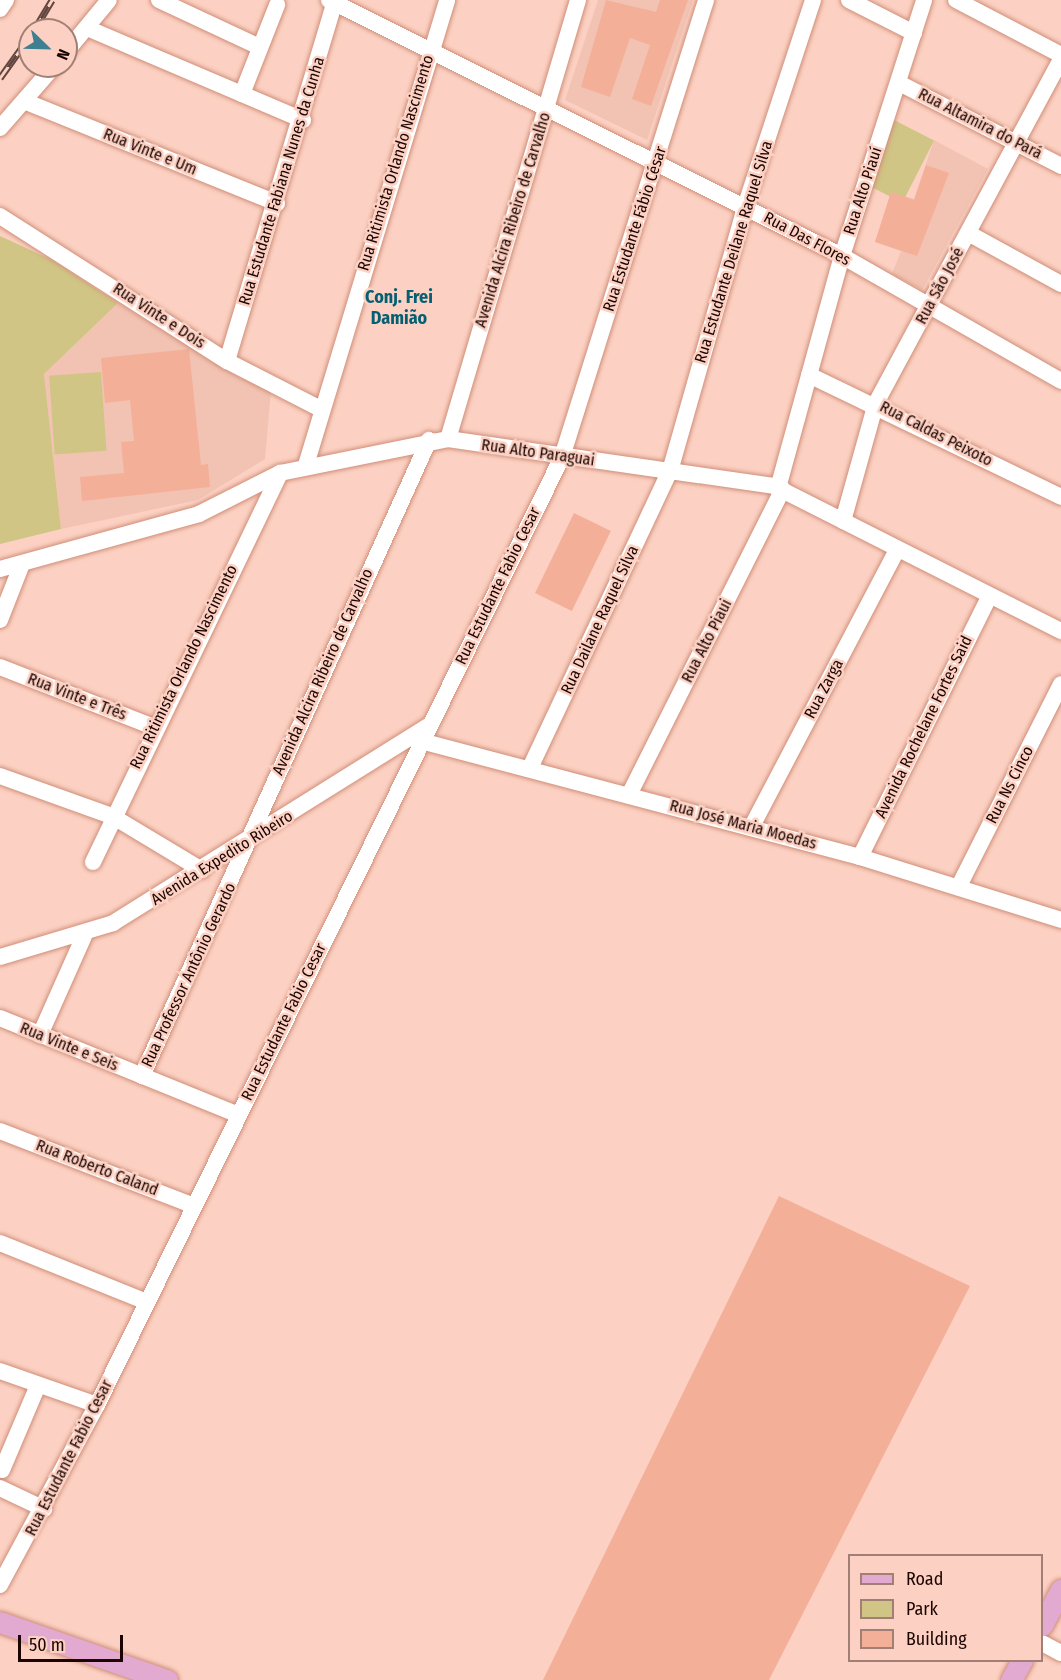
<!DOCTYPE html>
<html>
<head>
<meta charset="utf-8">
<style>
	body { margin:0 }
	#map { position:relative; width:1061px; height:1680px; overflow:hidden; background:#fcd1c3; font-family:"Fira Sans Condensed",sans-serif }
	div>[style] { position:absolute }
	.built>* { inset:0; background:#f2c3b3 }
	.green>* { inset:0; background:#d0c585; transform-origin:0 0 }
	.building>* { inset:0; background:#f4af98; transform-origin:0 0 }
	.roads { filter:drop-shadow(0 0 2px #d08e78) drop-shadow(0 0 2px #d08e78) }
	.minor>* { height:16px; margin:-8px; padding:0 8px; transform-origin:8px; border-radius:8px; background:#fff }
	.major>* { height:21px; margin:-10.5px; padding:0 10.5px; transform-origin:10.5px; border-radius:10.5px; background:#e2a9d1 }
	.rail>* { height:7px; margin-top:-3.5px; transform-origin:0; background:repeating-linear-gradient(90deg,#fcd1c3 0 14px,#62453e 0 28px); box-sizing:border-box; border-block:2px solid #62453e }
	span { translate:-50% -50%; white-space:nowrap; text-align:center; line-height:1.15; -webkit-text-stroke:5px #fcd1c3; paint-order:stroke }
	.street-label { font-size:16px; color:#1b0501 }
	.neighbourhood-label { font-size:18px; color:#055f73; font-weight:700 }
	.legend { position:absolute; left:848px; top:1554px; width:195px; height:108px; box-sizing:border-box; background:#fcd1c3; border:2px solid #a27f75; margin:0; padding:8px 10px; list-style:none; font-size:18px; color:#1b0501 }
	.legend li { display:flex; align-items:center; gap:12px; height:30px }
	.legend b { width:30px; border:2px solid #a27f75 }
	.north { position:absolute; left:18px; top:18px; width:60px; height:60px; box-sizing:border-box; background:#fcd1c3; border:2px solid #a27f75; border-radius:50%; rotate:113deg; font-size:16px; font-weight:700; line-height:24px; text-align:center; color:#1b0501 }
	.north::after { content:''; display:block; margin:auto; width:21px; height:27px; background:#3e7f92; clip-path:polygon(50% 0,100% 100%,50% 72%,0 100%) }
	.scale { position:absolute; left:18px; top:1635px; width:105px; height:27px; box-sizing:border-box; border:3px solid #1b0501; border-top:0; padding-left:8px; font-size:18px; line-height:21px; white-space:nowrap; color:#1b0501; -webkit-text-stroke:4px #fcd1c3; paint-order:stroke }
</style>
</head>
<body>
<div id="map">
	<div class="built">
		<div style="clip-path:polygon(598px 0,693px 0,647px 140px,565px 100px)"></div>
		<div style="clip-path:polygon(934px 140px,988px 169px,922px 290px,892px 274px,901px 251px,875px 242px,891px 192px,914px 199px)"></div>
		<div style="clip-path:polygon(118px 303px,236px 376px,271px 391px,265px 459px,198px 500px,61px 529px,44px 374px)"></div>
	</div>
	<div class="green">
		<div style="left:894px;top:120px;width:45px;height:70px;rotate:27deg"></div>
		<div style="clip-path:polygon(0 236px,52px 260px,118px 303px,44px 374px,61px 529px,0 544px)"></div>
		<div style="left:101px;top:372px;width:79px;height:52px;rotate:86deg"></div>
	</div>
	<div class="building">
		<div style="clip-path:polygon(606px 0,656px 12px,660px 0,688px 0,651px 106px,632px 99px,650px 45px,630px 38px,610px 97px,581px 87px)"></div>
		<div style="clip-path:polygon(926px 165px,949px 173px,917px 256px,875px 242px,891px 192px,914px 200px)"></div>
		<div style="clip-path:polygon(189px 349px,201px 465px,208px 464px,210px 487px,82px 501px,80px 477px,124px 473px,121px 442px,134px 441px,130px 400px,105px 403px,101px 358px)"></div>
		<div style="left:574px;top:513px;width:41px;height:89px;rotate:26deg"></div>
		<div style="clip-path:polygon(779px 1196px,970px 1286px,769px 1680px,543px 1680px)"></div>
	</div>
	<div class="roads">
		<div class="minor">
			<div style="left:159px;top:0;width:111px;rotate:25deg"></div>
			<div style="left:329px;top:0;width:573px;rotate:26.52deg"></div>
			<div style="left:842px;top:256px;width:252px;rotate:29.7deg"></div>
			<div style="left:849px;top:0;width:73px;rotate:26.9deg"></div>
			<div style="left:956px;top:0;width:119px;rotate:27.6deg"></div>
			<div style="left:0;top:9px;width:11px;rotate:-56deg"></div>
			<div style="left:87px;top:28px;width:235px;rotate:23.1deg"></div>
			<div style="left:66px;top:52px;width:67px;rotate:-50.4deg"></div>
			<div style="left:899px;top:83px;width:182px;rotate:27.1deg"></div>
			<div style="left:242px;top:94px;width:96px;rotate:-68.5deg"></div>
			<div style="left:24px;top:101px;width:273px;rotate:22deg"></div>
			<div style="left:0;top:128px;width:82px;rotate:-48.9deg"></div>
			<div style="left:0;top:216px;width:269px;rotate:32.6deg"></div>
			<div style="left:227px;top:361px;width:106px;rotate:27.1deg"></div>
			<div style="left:968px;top:233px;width:106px;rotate:28.7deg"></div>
			<div style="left:227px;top:361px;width:377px;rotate:-73.3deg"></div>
			<div style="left:809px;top:375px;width:280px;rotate:25.8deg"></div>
			<div style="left:448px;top:439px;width:458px;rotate:-73.5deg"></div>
			<div style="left:306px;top:465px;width:486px;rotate:-73.1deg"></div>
			<div style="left:778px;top:488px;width:241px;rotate:-74.6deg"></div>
			<div style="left:842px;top:256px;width:269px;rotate:-72.2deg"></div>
			<div style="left:843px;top:521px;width:123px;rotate:-74.4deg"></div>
			<div style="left:876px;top:403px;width:390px;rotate:-61.7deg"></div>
			<div style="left:0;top:569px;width:206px;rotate:-15.4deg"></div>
			<div style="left:199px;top:514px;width:91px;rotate:-26.8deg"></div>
			<div style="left:280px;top:473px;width:171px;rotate:-11.4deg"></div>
			<div style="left:448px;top:439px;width:329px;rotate:8.2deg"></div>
			<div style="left:774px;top:486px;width:322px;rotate:26.8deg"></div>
			<div style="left:0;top:620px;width:60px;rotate:-68.6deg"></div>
			<div style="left:0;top:667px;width:165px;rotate:21.3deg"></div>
			<div style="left:421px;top:741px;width:454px;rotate:14.8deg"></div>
			<div style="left:860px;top:857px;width:211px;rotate:17.4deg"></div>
			<div style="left:530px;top:768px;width:328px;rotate:-64.8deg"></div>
			<div style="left:670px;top:471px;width:274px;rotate:-74.1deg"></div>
			<div style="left:745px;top:207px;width:218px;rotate:-71.8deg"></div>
			<div style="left:0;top:776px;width:119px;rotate:19.7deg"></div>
			<div style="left:112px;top:816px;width:105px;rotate:31deg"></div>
			<div style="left:630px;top:793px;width:340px;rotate:-63.3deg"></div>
			<div style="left:751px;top:828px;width:314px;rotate:-62.3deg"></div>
			<div style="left:860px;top:857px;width:290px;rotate:-63.6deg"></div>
			<div style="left:93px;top:862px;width:432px;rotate:-64.3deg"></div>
			<div style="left:959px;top:886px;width:226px;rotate:-63.2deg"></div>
			<div style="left:0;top:957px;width:118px;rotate:-16.7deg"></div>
			<div style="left:113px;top:923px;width:372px;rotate:-32deg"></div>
			<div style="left:0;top:1018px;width:258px;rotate:22.1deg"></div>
			<div style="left:40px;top:1035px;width:108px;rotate:-66deg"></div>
			<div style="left:142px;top:1076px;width:698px;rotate:-65.71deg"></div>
			<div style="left:0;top:1131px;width:208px;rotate:21.1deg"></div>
			<div style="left:0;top:1243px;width:158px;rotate:21.9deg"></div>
			<div style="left:0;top:1371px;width:103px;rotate:19.3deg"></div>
			<div style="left:2px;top:1470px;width:92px;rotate:-67deg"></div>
			<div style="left:0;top:1488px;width:49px;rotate:25.5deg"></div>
			<div style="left:0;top:1585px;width:204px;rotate:-61.7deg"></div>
			<div style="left:97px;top:1405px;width:1056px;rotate:-63.87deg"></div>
			<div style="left:562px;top:457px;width:479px;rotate:-72.5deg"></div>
			<div style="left:1042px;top:1643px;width:21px;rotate:28deg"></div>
		</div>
		<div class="major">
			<div style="left:0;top:1622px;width:177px;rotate:19.2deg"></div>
			<div style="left:1042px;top:1625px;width:40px;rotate:-62deg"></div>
			<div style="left:1011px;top:1680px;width:23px;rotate:-61deg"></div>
		</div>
	</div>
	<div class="rail">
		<div style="left:34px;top:30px;width:35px;rotate:-59deg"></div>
		<div style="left:0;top:78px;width:52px;rotate:-54.5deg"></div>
	</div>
	<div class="street-label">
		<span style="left:980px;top:124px;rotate:27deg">Rua Altamira do Pará</span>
		<span style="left:150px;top:152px;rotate:22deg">Rua Vinte e Um</span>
		<span style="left:396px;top:163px;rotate:-73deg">Rua Ritimista Orlando Nascimento</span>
		<span style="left:282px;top:181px;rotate:-73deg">Rua Estudante Fabiana Nunes da Cunha</span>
		<span style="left:863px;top:191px;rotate:-72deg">Rua Alto Piauí</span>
		<span style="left:513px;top:220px;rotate:-73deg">Avenida Alcira Ribeiro de Carvalho</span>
		<span style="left:635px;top:229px;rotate:-72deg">Rua Estudante Fábio César</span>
		<span style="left:807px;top:239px;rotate:28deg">Rua Das Flores</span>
		<span style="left:734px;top:252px;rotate:-73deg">Rua Estudante Deilane Raquel Silva</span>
		<span style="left:940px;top:286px;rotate:-62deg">Rua São José</span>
		<span style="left:159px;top:316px;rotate:33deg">Rua Vinte e Dois</span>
		<span style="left:936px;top:434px;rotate:27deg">Rua Caldas Peixoto</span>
		<span style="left:538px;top:453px;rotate:8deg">Rua Alto Paraguai</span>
		<span style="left:498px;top:586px;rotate:-64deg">Rua Estudante Fabio Cesar</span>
		<span style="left:600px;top:620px;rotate:-65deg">Rua Dailane Raquel Silva</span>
		<span style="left:707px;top:641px;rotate:-63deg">Rua Alto Piaui</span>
		<span style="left:184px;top:667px;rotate:-64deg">Rua Ritimista Orlando Nascimento</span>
		<span style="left:323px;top:672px;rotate:-66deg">Avenida Alcira Ribeiro de Carvalho</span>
		<span style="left:824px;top:689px;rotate:-62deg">Rua Zarga</span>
		<span style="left:77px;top:697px;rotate:21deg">Rua Vinte e Três</span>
		<span style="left:924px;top:727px;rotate:-64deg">Avenida Rochelane Fortes Said</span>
		<span style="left:1010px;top:785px;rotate:-63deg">Rua Ns Cinco</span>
		<span style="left:743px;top:825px;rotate:15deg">Rua José Maria Moedas</span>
		<span style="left:222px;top:858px;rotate:-32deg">Avenida Expedito Ribeiro</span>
		<span style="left:189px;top:975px;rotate:-65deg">Rua Professor Antônio Gerardo</span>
		<span style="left:284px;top:1022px;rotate:-64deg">Rua Estudante Fabio Cesar</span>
		<span style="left:69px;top:1047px;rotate:22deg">Rua Vinte e Seis</span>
		<span style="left:97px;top:1168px;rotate:21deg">Rua Roberto Caland</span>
		<span style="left:69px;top:1458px;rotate:-63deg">Rua Estudante Fabio Cesar</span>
	</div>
	<div class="neighbourhood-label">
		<span style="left:399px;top:308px">Conj. Frei<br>Damião</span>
	</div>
	<ul class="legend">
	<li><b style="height:8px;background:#e2a9d1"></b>Road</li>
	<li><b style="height:16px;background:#d0c585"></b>Park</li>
	<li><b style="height:16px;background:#f4af98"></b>Building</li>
	</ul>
	<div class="north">N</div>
	<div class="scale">50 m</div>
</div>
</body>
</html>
